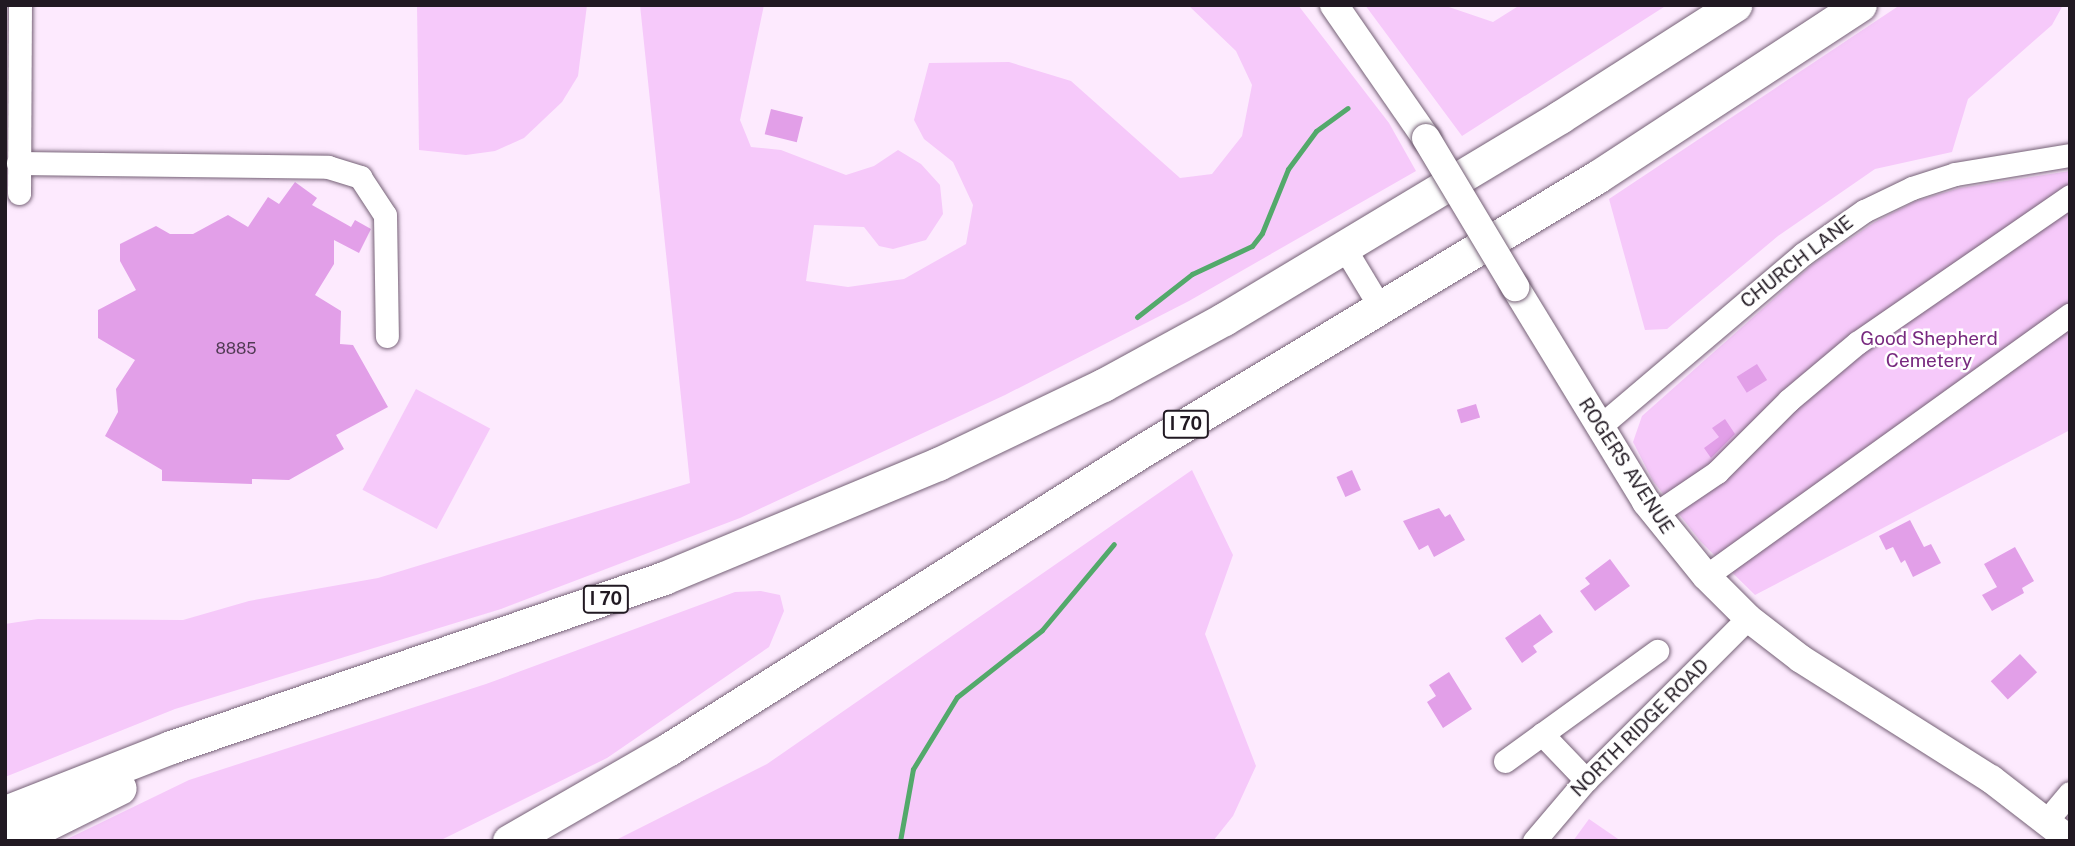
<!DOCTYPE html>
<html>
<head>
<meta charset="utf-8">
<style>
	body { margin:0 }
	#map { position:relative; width:2075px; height:846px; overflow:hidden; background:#fdeafe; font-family:"Public Sans",sans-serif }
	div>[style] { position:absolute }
	.green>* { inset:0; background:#f6c9fa; transform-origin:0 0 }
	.stream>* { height:5px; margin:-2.5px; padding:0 2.5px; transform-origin:2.5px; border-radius:2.5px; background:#53a96b }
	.building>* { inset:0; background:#e29fe8; transform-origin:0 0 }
	.roads { filter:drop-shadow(0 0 2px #756176) drop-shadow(0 0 2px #756176) }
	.minor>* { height:23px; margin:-11.5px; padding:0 11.5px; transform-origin:11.5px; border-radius:11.5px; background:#fff }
	.major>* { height:28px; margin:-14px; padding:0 14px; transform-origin:14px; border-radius:14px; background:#fff }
	.highway>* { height:33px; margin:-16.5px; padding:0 16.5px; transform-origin:16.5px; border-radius:16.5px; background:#fff }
	.bridges { filter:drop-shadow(0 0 2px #756176) drop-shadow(0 0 2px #756176) }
	.major-bridge>* { height:28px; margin:-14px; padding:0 14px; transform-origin:14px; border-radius:14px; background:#fff }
	span { translate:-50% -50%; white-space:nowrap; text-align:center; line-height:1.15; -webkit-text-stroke:5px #fff; paint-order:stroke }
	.number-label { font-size:16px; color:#513a54 }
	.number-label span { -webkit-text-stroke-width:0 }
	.shield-label span { padding:2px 5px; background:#fff; border:2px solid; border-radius:5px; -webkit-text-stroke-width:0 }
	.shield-label { font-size:18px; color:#211922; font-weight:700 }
	.street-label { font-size:19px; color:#211922 }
	.park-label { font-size:19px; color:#78297f }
	.frame { position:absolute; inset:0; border:7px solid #211922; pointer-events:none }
</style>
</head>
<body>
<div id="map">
	<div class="green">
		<div style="clip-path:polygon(417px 5px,587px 5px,578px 76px,562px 102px,524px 138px,495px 151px,466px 155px,419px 150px)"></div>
		<div style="clip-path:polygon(640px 5px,764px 5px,740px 120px,751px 147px,781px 150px,846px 175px,874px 166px,898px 150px,921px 164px,940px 185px,943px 214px,926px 240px,893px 249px,879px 246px,864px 227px,814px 225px,806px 281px,848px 287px,904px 279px,966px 244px,973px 205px,953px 162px,924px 139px,914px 120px,929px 63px,1009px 62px,1071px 81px,1180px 178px,1212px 174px,1242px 136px,1252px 85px,1236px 51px,1188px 5px,1298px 5px,1389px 123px,1416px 171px,1189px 301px,1005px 395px,740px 518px,501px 609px,175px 709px,5px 777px,5px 624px,38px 619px,183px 620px,249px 601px,378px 578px,690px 483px)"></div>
		<div style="clip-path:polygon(1365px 5px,1443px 5px,1493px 22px,1520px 5px,1667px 5px,1462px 136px)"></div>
		<div style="clip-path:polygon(1900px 5px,2063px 5px,2052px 25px,1968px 99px,1952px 152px,1875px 169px,1778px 236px,1667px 329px,1645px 330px,1609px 199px)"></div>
		<div style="clip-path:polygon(2070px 171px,2070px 430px,1755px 595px,1701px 542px,1653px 481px,1633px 442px,1642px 416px,1813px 264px,1875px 222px,1916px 201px,1960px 188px)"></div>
		<div style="left:416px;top:389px;width:84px;height:114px;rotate:28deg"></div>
		<div style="clip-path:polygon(1192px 470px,1233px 555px,1205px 634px,1256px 766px,1233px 816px,1213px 841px,614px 841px,767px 764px)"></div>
		<div style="clip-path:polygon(761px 591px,780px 595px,784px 611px,769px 647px,607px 758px,439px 841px,63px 841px,189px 780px,486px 684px,735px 592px)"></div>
		<div style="clip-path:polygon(1589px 819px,1621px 841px,1573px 841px)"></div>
	</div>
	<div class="stream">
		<div style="left:1137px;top:317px;width:70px;rotate:-38deg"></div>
		<div style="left:1192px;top:274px;width:66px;rotate:-25deg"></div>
		<div style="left:1252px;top:246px;width:16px;rotate:-52deg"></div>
		<div style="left:1262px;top:233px;width:69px;rotate:-67.9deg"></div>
		<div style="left:1288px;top:169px;width:47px;rotate:-53.6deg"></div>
		<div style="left:1316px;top:131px;width:39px;rotate:-36deg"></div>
		<div style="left:900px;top:841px;width:73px;rotate:-79.8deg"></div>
		<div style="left:913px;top:769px;width:84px;rotate:-58.6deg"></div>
		<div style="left:957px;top:697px;width:108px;rotate:-38.2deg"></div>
		<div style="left:1042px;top:630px;width:112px;rotate:-50.1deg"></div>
	</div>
	<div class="building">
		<div style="left:771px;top:109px;width:33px;height:26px;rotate:14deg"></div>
		<div style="clip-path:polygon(295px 182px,317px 198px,312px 205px,351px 227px,355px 220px,371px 229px,359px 253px,334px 240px,334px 264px,315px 295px,341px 311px,340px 344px,353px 345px,388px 407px,336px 435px,344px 449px,289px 480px,252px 479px,252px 484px,162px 481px,162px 470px,105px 436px,118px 412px,116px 389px,135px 360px,98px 338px,98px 310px,136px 290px,120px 261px,120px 244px,156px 226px,170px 234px,193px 234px,228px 215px,248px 227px,268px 197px,279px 204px)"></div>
		<div style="left:1757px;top:364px;width:19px;height:24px;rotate:58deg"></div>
		<div style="left:1476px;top:404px;width:14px;height:20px;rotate:73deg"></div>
		<div style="clip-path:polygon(1725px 419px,1735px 434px,1711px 458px,1704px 448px,1719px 437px,1712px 428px)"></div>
		<div style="left:1352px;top:470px;width:22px;height:17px;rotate:66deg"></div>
		<div style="clip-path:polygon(1439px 508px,1445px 517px,1450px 514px,1465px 540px,1434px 557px,1428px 545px,1419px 550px,1403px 521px)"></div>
		<div style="clip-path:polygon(1910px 520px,1924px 547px,1931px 544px,1941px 563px,1913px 577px,1905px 560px,1901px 563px,1893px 547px,1886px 550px,1879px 536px)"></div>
		<div style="clip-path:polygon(2015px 547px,2034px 581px,2022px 588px,2024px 593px,1992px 611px,1982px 595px,1997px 587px,1984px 564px)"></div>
		<div style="clip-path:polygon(1610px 559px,1630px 586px,1595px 611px,1580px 591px,1590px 584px,1585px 578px)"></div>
		<div style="clip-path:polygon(1540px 614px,1553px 632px,1533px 646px,1537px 652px,1522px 663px,1505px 638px)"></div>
		<div style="left:2020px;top:654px;width:25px;height:40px;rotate:47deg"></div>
		<div style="clip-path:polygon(1449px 672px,1472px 709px,1443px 728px,1427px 702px,1436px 696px,1429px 685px)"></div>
	</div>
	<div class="roads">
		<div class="minor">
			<div style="left:18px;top:163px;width:310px;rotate:0.7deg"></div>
			<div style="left:328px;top:167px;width:34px;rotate:17deg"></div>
			<div style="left:360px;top:177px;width:45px;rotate:56.7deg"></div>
			<div style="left:385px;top:215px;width:121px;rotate:89.1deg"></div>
			<div style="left:19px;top:193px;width:188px;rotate:-89.7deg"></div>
			<div style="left:1345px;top:249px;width:68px;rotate:58.9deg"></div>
			<div style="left:1599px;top:427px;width:267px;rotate:-40.3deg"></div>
			<div style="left:1803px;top:254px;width:75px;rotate:-35.2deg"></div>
			<div style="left:1864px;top:211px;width:53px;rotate:-25.6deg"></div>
			<div style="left:1912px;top:188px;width:45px;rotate:-18deg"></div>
			<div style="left:1955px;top:174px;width:117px;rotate:-9.4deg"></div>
			<div style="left:1655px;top:514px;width:75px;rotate:-34.1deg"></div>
			<div style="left:1717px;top:472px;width:102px;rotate:-45deg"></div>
			<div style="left:1789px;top:400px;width:89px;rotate:-40deg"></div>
			<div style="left:1857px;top:343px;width:259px;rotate:-34.6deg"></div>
			<div style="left:1706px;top:576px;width:448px;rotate:-35.7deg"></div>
			<div style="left:1542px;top:734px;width:64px;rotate:46.3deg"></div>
			<div style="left:1505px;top:761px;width:188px;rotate:-35.9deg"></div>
			<div style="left:2047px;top:820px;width:35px;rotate:-50deg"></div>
			<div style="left:1534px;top:841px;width:80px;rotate:-49.6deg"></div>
			<div style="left:1586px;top:780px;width:229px;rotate:-45deg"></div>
		</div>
		<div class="major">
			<div style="left:1334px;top:5px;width:162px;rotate:55.3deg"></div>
			<div style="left:1515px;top:287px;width:252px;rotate:58.6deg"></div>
			<div style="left:1646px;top:502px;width:95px;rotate:51deg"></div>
			<div style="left:1706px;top:576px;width:59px;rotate:45deg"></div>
			<div style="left:1748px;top:618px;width:67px;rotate:37.7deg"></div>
			<div style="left:1801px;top:659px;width:225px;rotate:32.3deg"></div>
			<div style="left:1991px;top:779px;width:100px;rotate:37.7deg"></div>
		</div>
		<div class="highway">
			<div style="left:5px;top:812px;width:178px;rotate:-21.4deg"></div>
			<div style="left:171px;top:747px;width:521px;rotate:-18.92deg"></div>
			<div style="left:664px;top:578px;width:297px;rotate:-22.6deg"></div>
			<div style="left:938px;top:464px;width:183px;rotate:-25.6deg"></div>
			<div style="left:1103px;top:385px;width:138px;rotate:-28.6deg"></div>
			<div style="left:1224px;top:319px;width:392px;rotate:-31deg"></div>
			<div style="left:1560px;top:117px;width:208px;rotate:-32.6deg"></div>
			<div style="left:13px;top:841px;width:119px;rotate:-26.4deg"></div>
			<div style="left:509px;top:841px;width:185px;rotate:-29.9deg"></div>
			<div style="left:669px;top:749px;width:563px;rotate:-32.22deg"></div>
			<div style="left:1145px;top:449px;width:528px;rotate:-31.04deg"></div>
			<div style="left:1597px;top:177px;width:314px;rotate:-33.2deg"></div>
		</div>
	</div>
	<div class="bridges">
		<div class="major-bridge">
			<div style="left:1426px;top:138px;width:174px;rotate:59.1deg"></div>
		</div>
	</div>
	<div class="number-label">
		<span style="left:236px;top:349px">8885</span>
	</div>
	<div class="shield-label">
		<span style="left:1186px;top:424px">I 70</span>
		<span style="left:606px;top:599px">I 70</span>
	</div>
	<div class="street-label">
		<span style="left:1797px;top:262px;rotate:-38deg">CHURCH LANE</span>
		<span style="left:1626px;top:466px;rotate:57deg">ROGERS AVENUE</span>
		<span style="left:1640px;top:728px;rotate:-45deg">NORTH RIDGE ROAD</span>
	</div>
	<div class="park-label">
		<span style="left:1929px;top:350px">Good Shepherd<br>Cemetery</span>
	</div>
	<div class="frame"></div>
</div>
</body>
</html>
